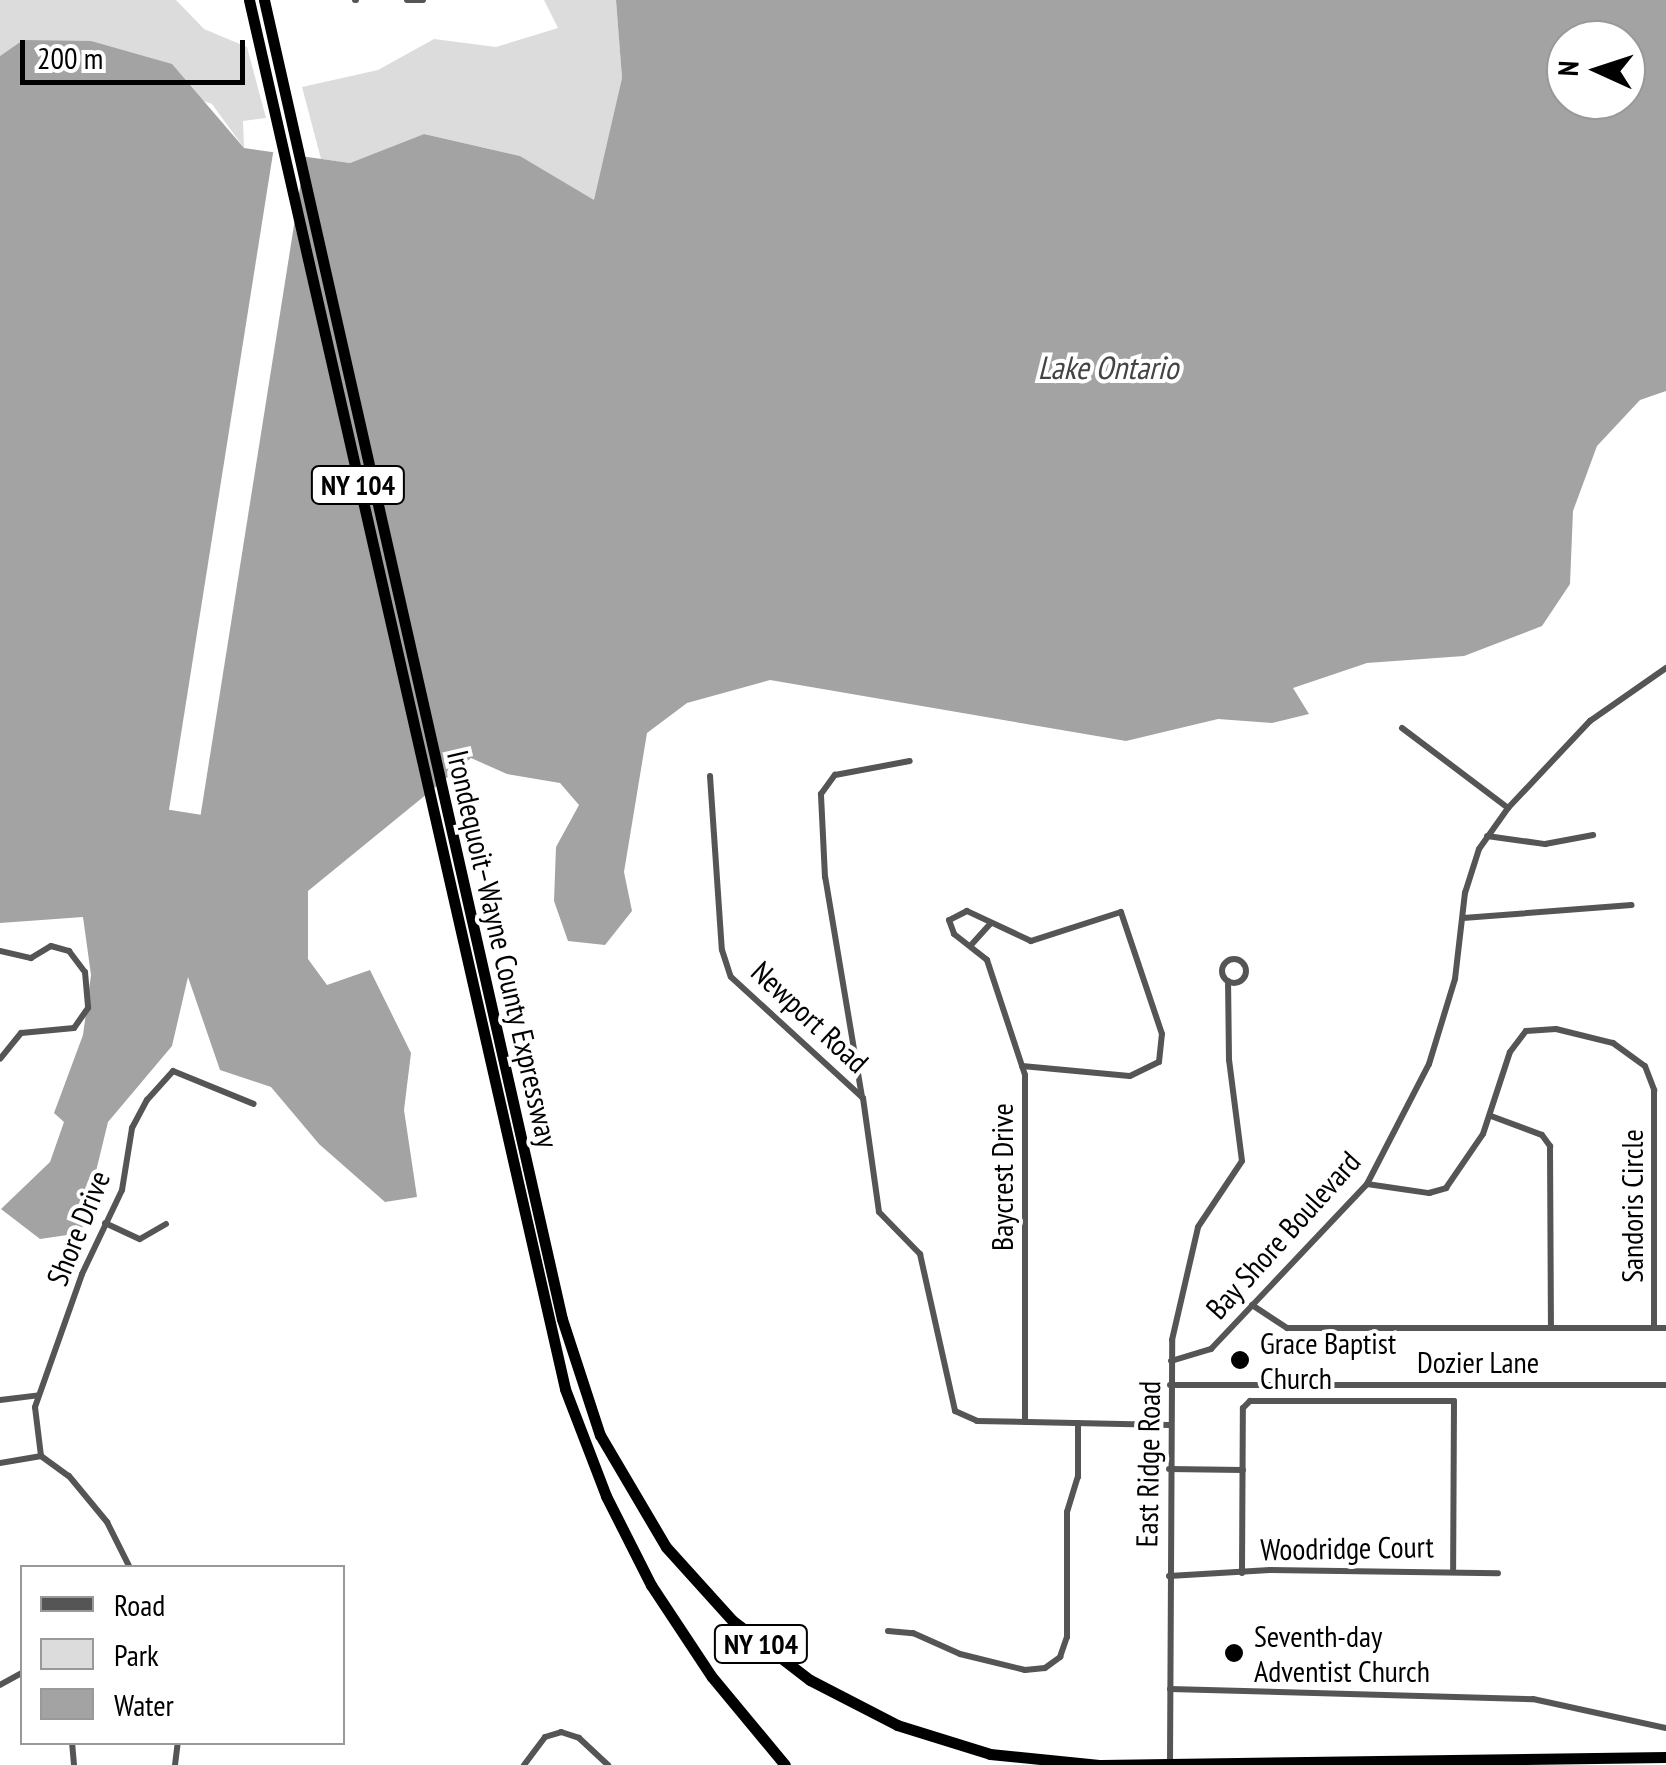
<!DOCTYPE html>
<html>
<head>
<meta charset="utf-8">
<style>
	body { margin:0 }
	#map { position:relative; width:1666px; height:1765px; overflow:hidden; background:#fff; font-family:"PT Sans Narrow",sans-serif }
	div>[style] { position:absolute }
	.green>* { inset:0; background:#dcdcdc }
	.water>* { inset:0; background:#a3a3a3 }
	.pier>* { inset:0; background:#fff; transform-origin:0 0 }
	.street>* { height:6px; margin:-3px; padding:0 3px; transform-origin:3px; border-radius:3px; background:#555 }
	.street>.ring { margin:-3px; padding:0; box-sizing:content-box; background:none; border:6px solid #555; border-radius:50% }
	.highway>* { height:11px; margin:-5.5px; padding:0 5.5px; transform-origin:5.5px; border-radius:5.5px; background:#000 }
	.dots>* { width:28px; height:28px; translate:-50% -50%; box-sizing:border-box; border:5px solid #fff; border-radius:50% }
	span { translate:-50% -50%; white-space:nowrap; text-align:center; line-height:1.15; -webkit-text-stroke:8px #fff; paint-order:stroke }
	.shield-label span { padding:2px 8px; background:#fff; border:2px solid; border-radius:8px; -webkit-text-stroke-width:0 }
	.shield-label { font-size:28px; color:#000; font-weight:700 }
	.street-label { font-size:30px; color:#000 }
	.poi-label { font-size:30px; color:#000 }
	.left { translate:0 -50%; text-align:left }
	.water-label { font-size:32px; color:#444; font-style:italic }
	.legend { position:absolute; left:20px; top:1565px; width:325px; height:180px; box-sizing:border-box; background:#fff; border:2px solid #999; margin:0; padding:12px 18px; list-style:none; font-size:30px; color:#000 }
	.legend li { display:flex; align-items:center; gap:20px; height:50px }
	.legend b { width:50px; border:2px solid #999 }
	.north { position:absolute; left:1546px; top:20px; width:100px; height:100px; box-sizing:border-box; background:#fff; border:2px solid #999; border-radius:50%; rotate:273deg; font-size:28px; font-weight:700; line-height:40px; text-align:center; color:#000 }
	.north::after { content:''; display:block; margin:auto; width:35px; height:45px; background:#000; clip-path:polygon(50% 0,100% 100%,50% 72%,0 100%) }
	.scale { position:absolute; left:20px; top:40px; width:225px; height:45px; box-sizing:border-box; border:5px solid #000; border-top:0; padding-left:12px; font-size:30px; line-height:35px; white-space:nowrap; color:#000; -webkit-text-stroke:8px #fff; paint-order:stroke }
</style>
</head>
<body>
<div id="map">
	<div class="green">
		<div style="clip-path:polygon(0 0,176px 0,204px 29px,247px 47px,266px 118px,243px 121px,244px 148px,212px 104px,23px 40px,0 56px)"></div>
		<div style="clip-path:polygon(544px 0,616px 0,622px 78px,595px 201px,520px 156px,424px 134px,350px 163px,321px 159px,302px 87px,378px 70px,434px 39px,496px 47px,558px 28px)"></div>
	</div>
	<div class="water">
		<div style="clip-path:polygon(evenodd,616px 0,1666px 0,1666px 391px,1640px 400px,1597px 446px,1573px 511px,1570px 584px,1542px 626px,1464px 656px,1367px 663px,1293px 688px,1309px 714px,1272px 723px,1218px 719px,1126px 741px,770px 680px,687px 703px,647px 733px,624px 872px,632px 911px,605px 945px,568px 941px,554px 901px,556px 847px,579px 805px,560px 783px,507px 774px,471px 758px,308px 891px,308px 959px,327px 985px,370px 970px,411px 1053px,404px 1110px,417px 1197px,385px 1202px,319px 1144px,271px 1087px,220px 1070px,188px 977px,172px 1046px,108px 1122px,81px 1233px,40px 1239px,1px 1209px,50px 1162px,64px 1122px,54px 1113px,83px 1035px,91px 975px,83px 917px,0 923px,0 56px,23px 40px,91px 41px,172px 64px,244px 148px,350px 163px,424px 134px,520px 156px,594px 200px,622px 78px,616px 0,1566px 40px,1626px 40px,1626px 100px,1566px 100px,1566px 40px)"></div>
	</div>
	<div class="pier">
		<div style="left:274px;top:147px;width:32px;height:671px;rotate:9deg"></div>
	</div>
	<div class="street">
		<div style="left:355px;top:0;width:1px"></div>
		<div style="left:407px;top:0;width:16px"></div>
		<div style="left:1402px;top:728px;width:133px;rotate:37deg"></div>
		<div style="left:710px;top:776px;width:174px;rotate:86.1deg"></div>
		<div style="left:722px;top:950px;width:28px;rotate:72deg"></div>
		<div style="left:731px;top:977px;width:179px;rotate:42.5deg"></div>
		<div style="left:863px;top:1098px;width:115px;rotate:82deg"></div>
		<div style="left:879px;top:1212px;width:59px;rotate:45.7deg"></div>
		<div style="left:920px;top:1254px;width:161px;rotate:77.4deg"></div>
		<div style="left:955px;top:1411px;width:24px;rotate:24deg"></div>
		<div style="left:977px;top:1421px;width:192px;rotate:1.2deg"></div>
		<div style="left:1487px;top:836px;width:59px;rotate:7.9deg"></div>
		<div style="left:1545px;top:844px;width:49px;rotate:-10.6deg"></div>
		<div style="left:1463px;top:918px;width:169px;rotate:-4.4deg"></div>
		<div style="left:972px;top:944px;width:28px;rotate:-48deg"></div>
		<div style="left:0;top:951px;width:32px;rotate:13deg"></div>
		<div style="left:31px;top:958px;width:23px;rotate:-31deg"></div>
		<div style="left:51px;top:946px;width:19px;rotate:16deg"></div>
		<div style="left:69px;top:951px;width:26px;rotate:53deg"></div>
		<div style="left:85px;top:972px;width:36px;rotate:85deg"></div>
		<div style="left:88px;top:1008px;width:24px;rotate:125deg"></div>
		<div style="left:74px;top:1028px;width:53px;rotate:174.6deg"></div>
		<div style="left:21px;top:1033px;width:33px;rotate:129deg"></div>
		<div class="ring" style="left:1222px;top:959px;width:18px;height:18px"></div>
		<div style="left:1022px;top:1066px;width:108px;rotate:5.3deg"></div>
		<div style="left:1130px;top:1076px;width:32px;rotate:-26deg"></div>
		<div style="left:1159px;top:1062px;width:28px;rotate:-84deg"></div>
		<div style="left:1162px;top:1034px;width:129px;rotate:-108.6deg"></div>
		<div style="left:1121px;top:912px;width:95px;rotate:162.1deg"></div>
		<div style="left:1031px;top:941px;width:71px;rotate:-154.9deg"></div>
		<div style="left:967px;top:911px;width:20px;rotate:153deg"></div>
		<div style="left:949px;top:920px;width:15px;rotate:70deg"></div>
		<div style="left:954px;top:934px;width:42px;rotate:38.2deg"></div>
		<div style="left:987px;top:960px;width:121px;rotate:71.7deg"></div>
		<div style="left:1025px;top:1075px;width:347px;rotate:90deg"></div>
		<div style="left:862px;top:1097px;width:223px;rotate:-99.5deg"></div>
		<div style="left:825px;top:877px;width:83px;rotate:-92.8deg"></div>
		<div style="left:821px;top:794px;width:24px;rotate:-54deg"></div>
		<div style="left:835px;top:775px;width:76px;rotate:-10.6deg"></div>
		<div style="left:1491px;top:1116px;width:54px;rotate:20.4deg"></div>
		<div style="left:1542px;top:1135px;width:14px;rotate:54deg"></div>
		<div style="left:1550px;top:1146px;width:181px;rotate:89.7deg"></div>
		<div style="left:1367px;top:1184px;width:63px;rotate:8.3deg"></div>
		<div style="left:1429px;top:1193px;width:18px;rotate:-16deg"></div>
		<div style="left:1446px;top:1188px;width:65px;rotate:-55.6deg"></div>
		<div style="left:1483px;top:1134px;width:86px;rotate:-71.8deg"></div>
		<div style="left:1510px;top:1052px;width:26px;rotate:-53deg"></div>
		<div style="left:1526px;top:1031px;width:30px;rotate:-4deg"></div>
		<div style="left:1556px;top:1029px;width:59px;rotate:13.8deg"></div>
		<div style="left:1613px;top:1043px;width:39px;rotate:36deg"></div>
		<div style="left:1645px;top:1066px;width:26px;rotate:69deg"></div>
		<div style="left:1654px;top:1090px;width:237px;rotate:90deg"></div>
		<div style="left:105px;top:1223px;width:38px;rotate:25deg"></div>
		<div style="left:140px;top:1239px;width:30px;rotate:-30deg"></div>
		<div style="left:1252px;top:1305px;width:42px;rotate:33.3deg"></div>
		<div style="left:1287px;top:1328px;width:379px"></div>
		<div style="left:1171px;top:1361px;width:42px;rotate:-16.7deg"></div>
		<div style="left:1211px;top:1349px;width:227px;rotate:-46.6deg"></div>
		<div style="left:1367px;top:1184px;width:135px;rotate:-62.7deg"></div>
		<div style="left:1429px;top:1064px;width:89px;rotate:-73deg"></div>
		<div style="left:1455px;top:979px;width:87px;rotate:-83.4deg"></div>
		<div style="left:1465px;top:893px;width:46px;rotate:-72.3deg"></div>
		<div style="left:1479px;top:849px;width:50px;rotate:-54.7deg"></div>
		<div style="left:1508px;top:808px;width:120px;rotate:-46.7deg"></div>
		<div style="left:1590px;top:721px;width:93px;rotate:-34.9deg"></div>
		<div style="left:1170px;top:1385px;width:496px"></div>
		<div style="left:0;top:1400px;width:38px;rotate:-7deg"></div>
		<div style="left:41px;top:1456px;width:49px;rotate:-97deg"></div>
		<div style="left:35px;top:1407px;width:141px;rotate:-70.5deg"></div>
		<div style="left:82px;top:1274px;width:93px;rotate:-64.5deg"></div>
		<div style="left:122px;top:1190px;width:63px;rotate:-80.8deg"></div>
		<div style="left:132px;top:1128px;width:32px;rotate:-62deg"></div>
		<div style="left:147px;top:1100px;width:39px;rotate:-48deg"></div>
		<div style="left:173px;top:1071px;width:87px;rotate:22.2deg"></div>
		<div style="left:41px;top:1456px;width:34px;rotate:36deg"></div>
		<div style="left:69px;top:1476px;width:60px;rotate:50.4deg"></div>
		<div style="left:107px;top:1522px;width:51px;rotate:63.4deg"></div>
		<div style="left:0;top:1463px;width:42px;rotate:-9.7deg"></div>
		<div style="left:1169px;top:1469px;width:74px;rotate:0.8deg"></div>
		<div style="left:1242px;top:1573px;width:165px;rotate:-89.7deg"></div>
		<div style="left:1243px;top:1408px;width:10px;rotate:-45deg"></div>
		<div style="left:1250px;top:1401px;width:204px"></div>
		<div style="left:1454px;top:1401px;width:168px;rotate:90.3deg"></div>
		<div style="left:1169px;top:1576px;width:101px;rotate:-3.4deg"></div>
		<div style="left:1270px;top:1570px;width:228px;rotate:0.8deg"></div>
		<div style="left:888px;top:1631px;width:25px;rotate:5deg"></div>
		<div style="left:913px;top:1633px;width:51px;rotate:24.1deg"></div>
		<div style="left:960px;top:1654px;width:67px;rotate:13.8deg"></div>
		<div style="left:1025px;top:1670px;width:20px;rotate:-6deg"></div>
		<div style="left:1045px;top:1668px;width:19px;rotate:-36deg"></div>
		<div style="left:1060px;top:1657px;width:21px;rotate:-71deg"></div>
		<div style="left:1067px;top:1637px;width:125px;rotate:-90deg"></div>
		<div style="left:1067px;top:1512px;width:37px;rotate:-73deg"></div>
		<div style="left:1078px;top:1477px;width:54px;rotate:-90deg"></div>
		<div style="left:0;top:1685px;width:25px;rotate:-29deg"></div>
		<div style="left:1170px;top:1689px;width:363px;rotate:1.6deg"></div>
		<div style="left:1533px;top:1699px;width:136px;rotate:12.3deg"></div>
		<div style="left:72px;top:1742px;width:23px;rotate:85deg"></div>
		<div style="left:1170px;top:1764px;width:424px;rotate:-89.7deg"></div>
		<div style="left:1172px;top:1340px;width:116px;rotate:-77deg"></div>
		<div style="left:1198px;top:1227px;width:79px;rotate:-56.3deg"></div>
		<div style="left:1242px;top:1161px;width:102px;rotate:-97.3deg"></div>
		<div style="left:1229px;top:1060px;width:79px;rotate:-90.7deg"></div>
		<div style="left:175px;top:1765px;width:23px;rotate:-83deg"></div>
		<div style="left:524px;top:1765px;width:35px;rotate:-53deg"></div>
		<div style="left:545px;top:1737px;width:17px;rotate:-17deg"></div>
		<div style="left:561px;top:1732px;width:19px;rotate:18deg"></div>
		<div style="left:579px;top:1738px;width:40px;rotate:43deg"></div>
	</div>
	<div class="highway">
		<div style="left:249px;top:0;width:1424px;rotate:77.18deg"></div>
		<div style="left:565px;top:1389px;width:115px;rotate:69deg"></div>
		<div style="left:606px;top:1496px;width:100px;rotate:63.2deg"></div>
		<div style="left:651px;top:1585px;width:110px;rotate:56.5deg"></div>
		<div style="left:712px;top:1677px;width:114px;rotate:50.3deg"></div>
		<div style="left:264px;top:0;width:1352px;rotate:77.27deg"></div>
		<div style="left:562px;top:1319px;width:122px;rotate:71.9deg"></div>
		<div style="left:600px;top:1435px;width:130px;rotate:59.5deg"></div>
		<div style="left:666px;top:1547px;width:98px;rotate:47.9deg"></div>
		<div style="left:732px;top:1620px;width:98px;rotate:37.6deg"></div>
		<div style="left:810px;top:1680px;width:98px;rotate:27.3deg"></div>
		<div style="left:897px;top:1725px;width:97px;rotate:17.3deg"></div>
		<div style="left:990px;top:1754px;width:112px;rotate:5.7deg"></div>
		<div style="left:1101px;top:1765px;width:565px;rotate:-0.81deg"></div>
	</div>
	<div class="dots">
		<div style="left:1240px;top:1360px;background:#000"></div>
		<div style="left:1234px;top:1653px;background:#000"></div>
	</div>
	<div class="shield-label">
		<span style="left:358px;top:485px">NY 104</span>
		<span style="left:761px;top:1644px">NY 104</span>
	</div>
	<div class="street-label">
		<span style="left:503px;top:949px;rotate:77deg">Irondequoit–Wayne County Expressway</span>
		<span style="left:810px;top:1017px;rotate:43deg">Newport Road</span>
		<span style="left:1002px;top:1177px;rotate:-90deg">Baycrest Drive</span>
		<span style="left:1632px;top:1206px;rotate:-90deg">Sandoris Circle</span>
		<span style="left:78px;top:1228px;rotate:-68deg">Shore Drive</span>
		<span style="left:1283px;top:1235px;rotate:-48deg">Bay Shore Boulevard</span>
		<span style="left:1478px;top:1362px">Dozier Lane</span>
		<span style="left:1148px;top:1464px;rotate:-89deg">East Ridge Road</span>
		<span style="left:1347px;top:1548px;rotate:-1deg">Woodridge Court</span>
	</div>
	<div class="poi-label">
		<span class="left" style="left:1260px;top:1360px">Grace Baptist<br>Church</span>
		<span class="left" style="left:1254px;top:1653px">Seventh-day<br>Adventist Church</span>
	</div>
	<div class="water-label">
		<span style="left:1108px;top:367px">Lake Ontario</span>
	</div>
	<ul class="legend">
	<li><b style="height:12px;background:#555"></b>Road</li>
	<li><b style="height:28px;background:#dcdcdc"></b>Park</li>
	<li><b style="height:28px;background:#a3a3a3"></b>Water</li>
	</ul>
	<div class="north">N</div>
	<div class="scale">200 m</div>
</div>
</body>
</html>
